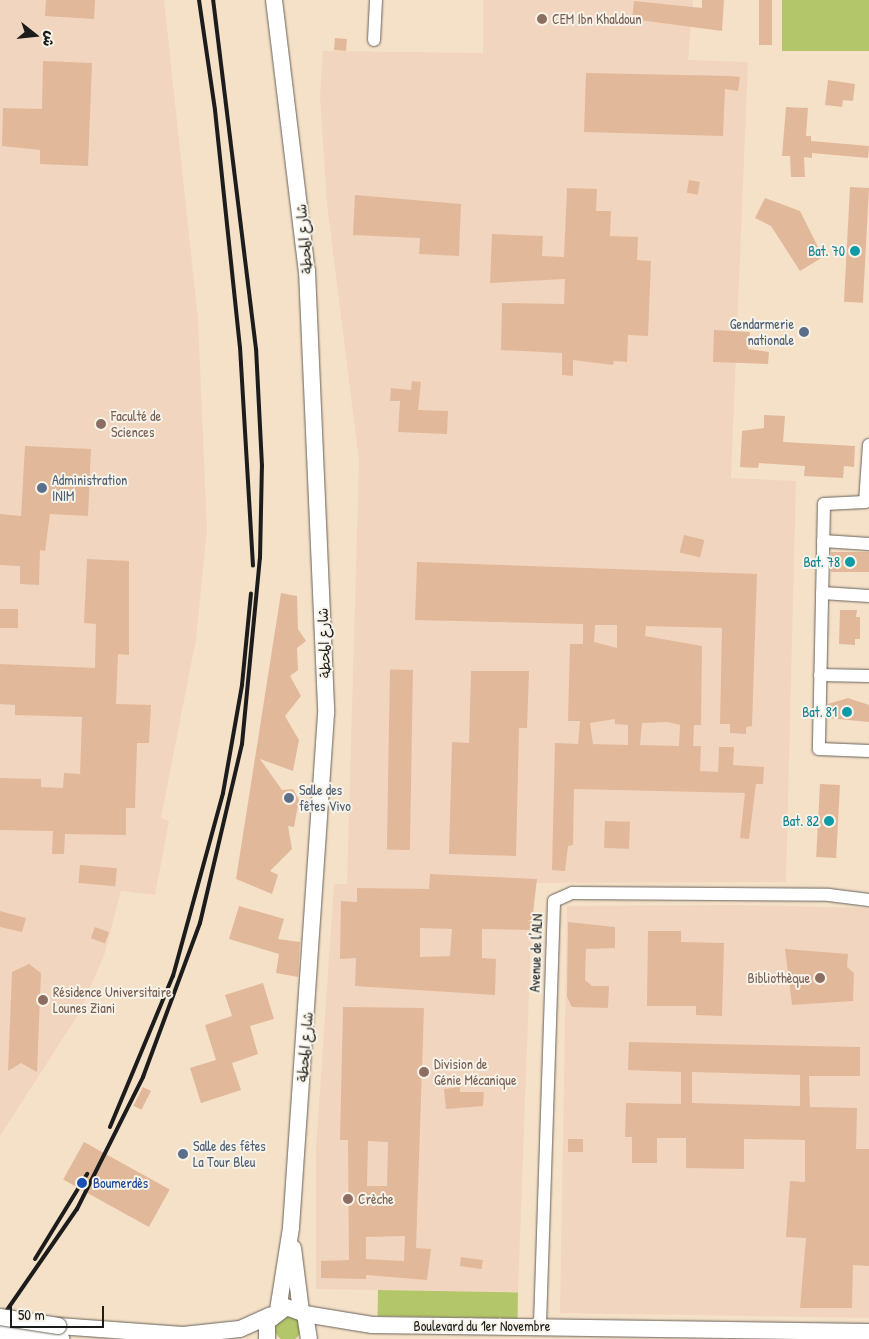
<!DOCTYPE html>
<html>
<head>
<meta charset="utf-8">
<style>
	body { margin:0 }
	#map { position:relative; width:869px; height:1339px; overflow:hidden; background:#f5e1c8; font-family:"Patrick Hand","Playpen Sans Arabic",sans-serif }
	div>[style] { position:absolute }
	.built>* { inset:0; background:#f2d5be }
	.green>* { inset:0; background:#b3c669; transform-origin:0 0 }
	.round { border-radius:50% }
	.building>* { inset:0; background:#e2b89a; transform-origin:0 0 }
	.roads { filter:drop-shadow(0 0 1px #686158) drop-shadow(0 0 1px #686158) }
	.minor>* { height:12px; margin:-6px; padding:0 6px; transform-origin:6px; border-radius:6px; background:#fff }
	.major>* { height:16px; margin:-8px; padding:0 8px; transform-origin:8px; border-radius:8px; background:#fff }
	.rail>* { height:4px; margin:-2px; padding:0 2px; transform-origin:2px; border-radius:2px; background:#1c1c1c }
	.bridges { filter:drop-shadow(0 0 1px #686158) drop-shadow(0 0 1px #686158) }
	.major-bridge>* { height:16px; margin:-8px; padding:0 8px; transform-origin:8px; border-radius:8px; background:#fff }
	.dots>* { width:14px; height:14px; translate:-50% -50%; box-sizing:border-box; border:2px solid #f7f3e8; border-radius:50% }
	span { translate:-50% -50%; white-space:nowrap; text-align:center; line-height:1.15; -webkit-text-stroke:4px #f7f3e8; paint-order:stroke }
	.education-label { font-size:14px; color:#785e54 }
	.left { translate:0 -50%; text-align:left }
	.right { translate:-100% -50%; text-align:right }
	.street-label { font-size:14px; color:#1c1c1c }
	.culture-label { font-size:14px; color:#0d838f }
	.service-label { font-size:14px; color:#4e5e75 }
	.transit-label { font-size:14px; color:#164399 }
	.north { position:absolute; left:10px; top:10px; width:50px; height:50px; -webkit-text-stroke:4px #f7f3e8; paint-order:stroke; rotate:106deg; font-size:14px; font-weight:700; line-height:20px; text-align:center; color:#1c1c1c }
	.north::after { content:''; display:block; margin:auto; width:18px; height:22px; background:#1c1c1c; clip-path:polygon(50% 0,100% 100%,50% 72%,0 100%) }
	.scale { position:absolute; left:10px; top:1306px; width:94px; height:22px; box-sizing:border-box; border:2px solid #1c1c1c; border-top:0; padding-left:6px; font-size:15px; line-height:18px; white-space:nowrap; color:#1c1c1c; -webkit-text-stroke:4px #f7f3e8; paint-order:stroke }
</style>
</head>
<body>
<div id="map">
	<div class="built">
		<div style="clip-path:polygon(0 0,164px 0,198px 319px,207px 530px,196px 639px,161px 818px,169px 821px,155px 895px,121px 891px,104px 956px,78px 1015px,0 1136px)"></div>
		<div style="clip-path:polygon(483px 0,693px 0,688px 60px,748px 62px,731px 478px,796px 481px,786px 882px,533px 883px,518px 1292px,316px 1289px,316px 1149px,334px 884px,347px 884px,359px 461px,327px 204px,320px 97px,323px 51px,483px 53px)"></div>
		<div style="clip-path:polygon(736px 905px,869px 908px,869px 1318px,560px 1313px,567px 906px)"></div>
	</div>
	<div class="green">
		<div style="left:782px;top:0;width:87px;height:51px"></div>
		<div style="left:378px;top:1290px;width:140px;height:26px;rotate:1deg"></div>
		<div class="round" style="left:275px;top:1315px;width:26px;height:26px"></div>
	</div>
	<div class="building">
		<div style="clip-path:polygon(46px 0,95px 0,94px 19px,45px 16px)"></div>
		<div style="clip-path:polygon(702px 0,724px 0,722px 31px,632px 19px,634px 1px,702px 8px)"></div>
		<div style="left:759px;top:0;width:13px;height:45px"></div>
		<div style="left:335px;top:38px;width:12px;height:12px;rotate:5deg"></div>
		<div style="clip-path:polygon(43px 61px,92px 63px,88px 166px,40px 164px,40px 150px,2px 146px,3px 108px,42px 109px)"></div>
		<div style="clip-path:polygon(586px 73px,730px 76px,740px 77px,738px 91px,725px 89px,723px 136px,584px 132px)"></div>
		<div style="clip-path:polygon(828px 80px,855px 84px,853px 101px,843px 100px,842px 107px,825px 105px)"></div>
		<div style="clip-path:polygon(786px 107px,808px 108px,806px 136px,811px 136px,811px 141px,869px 146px,868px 158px,812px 153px,812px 158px,804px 157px,805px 177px,791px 177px,790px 156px,782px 156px)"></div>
		<div style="left:689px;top:180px;width:11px;height:13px;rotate:10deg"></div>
		<div style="left:850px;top:187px;width:19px;height:115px;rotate:3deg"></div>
		<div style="clip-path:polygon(567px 188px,597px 189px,596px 211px,611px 211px,610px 236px,638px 237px,637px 260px,651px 261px,648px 336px,628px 335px,627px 362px,614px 361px,613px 365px,573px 360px,573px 376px,562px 375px,562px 353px,501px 350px,502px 303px,564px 304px,565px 279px,490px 283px,492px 234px,543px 236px,542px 256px,564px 257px)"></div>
		<div style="clip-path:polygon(355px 195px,461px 204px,459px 256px,419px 254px,420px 238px,353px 235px)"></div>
		<div style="clip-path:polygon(765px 198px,800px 211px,823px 257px,800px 271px,771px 226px,755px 218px)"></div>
		<div style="clip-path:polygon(714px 330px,750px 332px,748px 349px,769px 352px,768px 364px,713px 362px)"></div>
		<div style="clip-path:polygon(412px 381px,421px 382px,418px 410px,448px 411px,447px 434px,398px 432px,400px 401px,390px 401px,391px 388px,411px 390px)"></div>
		<div style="clip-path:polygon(764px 415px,785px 416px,783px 442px,855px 446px,854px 467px,844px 466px,843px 478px,804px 476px,805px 466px,759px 463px,758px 468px,740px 467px,742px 431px,764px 428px)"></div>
		<div style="clip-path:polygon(25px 446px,91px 449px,88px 516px,50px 514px,45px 551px,40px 550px,39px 585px,20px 584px,20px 566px,0 565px,0 514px,21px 516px)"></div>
		<div style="left:684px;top:535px;width:21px;height:18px;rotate:14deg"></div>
		<div style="left:831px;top:552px;width:38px;height:20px"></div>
		<div style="clip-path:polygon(87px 559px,129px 561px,129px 655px,118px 654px,116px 704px,151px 705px,149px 743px,137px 743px,135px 808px,126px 808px,126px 835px,65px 834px,64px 854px,52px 854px,53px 831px,0 830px,0 778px,41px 779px,41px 787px,63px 788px,64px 773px,80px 774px,82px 717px,15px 715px,15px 705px,0 704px,0 664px,95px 668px,96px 624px,84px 623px)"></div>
		<div style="clip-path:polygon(evenodd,417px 562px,757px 574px,752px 726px,746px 727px,746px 734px,730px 733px,730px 724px,720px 724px,722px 628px,646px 626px,645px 636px,702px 646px,701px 725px,694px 725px,693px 746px,701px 746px,700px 771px,718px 772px,719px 747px,734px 747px,733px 765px,764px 767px,763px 784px,756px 784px,749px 839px,740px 838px,745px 793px,574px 789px,573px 845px,568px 846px,565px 871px,552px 870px,555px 743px,578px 744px,580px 721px,568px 721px,570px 644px,583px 644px,583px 624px,415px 620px,417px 562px,595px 625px,617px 625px,617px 648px,594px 642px,595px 625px,417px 562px,615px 719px,615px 724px,628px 725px,628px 745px,593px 744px,590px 723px,615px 719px,417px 562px,667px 722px,680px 725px,679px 746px,640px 745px,642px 723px,667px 722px)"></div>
		<div style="clip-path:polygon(281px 593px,297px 596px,298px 629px,306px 641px,297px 648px,298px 670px,290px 676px,301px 696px,285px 716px,299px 740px,293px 771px,260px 759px,282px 790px,293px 789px,299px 800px,294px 827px,288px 826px,292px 849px,270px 871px,278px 875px,272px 894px,236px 879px)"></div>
		<div style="left:0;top:609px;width:18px;height:19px"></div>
		<div style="clip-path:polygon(840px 610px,857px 610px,856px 617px,860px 617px,860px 639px,855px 639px,855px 645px,839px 644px)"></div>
		<div style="left:413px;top:670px;width:180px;height:23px;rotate:91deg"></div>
		<div style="clip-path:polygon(471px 671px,529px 671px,527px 728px,519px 728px,516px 856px,449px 854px,452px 742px,469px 743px)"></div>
		<div style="clip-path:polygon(848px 698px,869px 705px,869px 722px,828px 718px,828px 704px)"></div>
		<div style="left:820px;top:784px;width:20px;height:73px;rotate:3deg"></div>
		<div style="left:605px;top:821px;width:25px;height:27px;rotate:2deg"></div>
		<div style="left:80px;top:865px;width:37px;height:18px;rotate:5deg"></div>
		<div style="clip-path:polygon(evenodd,430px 874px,537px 879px,531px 930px,482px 929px,482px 958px,496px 959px,495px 995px,355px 986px,356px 958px,340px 959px,341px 901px,357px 902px,357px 888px,429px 889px,430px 874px,420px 928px,452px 929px,450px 956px,420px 957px,420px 928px)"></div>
		<div style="clip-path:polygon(239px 906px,284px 919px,278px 939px,300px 942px,298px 977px,276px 973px,279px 954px,229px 939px)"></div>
		<div style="clip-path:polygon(0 911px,26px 918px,22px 932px,0 927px)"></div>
		<div style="clip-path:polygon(568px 922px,615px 927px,615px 948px,586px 949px,585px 980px,592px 986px,609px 986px,608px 1008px,572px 1007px,567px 997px)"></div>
		<div style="left:95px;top:927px;width:15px;height:12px;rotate:20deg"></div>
		<div style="clip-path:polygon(648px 931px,681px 931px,681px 942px,724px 943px,722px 1016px,696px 1015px,696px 1006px,647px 1006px)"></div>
		<div style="clip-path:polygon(785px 949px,848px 954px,847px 967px,854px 973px,853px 1001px,792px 1005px)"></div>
		<div style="clip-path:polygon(29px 964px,41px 973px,37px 1072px,21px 1063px,8px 1071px,12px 972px)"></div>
		<div style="clip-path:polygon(263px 983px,274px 1019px,250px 1026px,258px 1054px,232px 1063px,241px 1090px,201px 1103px,190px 1068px,216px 1060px,205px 1025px,232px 1016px,225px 995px)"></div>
		<div style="clip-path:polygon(evenodd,343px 1007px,424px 1008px,416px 1248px,431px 1249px,427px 1280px,366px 1275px,366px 1279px,321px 1278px,321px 1261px,349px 1260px,348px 1140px,340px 1140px,343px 1007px,368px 1141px,388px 1142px,387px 1186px,367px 1186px,368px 1141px,343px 1007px,405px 1236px,404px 1261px,366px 1259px,366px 1237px,405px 1236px)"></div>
		<div style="clip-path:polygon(evenodd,629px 1042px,860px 1047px,860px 1076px,809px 1076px,810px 1107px,857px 1108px,856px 1149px,869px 1149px,869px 1266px,853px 1265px,852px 1308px,800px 1308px,806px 1238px,786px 1237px,790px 1181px,805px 1182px,805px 1140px,744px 1139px,744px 1169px,686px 1168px,686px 1138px,657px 1138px,657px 1163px,632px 1163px,632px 1137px,625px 1137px,626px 1103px,681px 1104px,681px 1072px,628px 1070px,629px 1042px,692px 1072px,800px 1075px,800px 1106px,692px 1103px,692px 1072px)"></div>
		<div style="left:143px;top:1087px;width:9px;height:21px;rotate:27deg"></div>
		<div style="clip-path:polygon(460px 1087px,460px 1092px,484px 1092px,483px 1106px,446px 1109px,444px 1089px)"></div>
		<div style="left:568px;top:1139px;width:15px;height:13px"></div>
		<div style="left:84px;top:1142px;width:98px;height:43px;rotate:29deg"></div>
		<div style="left:461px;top:1257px;width:22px;height:9px;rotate:8deg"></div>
	</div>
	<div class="roads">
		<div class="minor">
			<div style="left:374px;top:40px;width:40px;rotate:-87.1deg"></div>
			<div style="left:869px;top:445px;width:57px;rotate:94deg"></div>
			<div style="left:865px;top:502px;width:41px;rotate:177.2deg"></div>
			<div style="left:824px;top:504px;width:245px;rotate:91.2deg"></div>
			<div style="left:819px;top:749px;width:50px;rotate:2.3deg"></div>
			<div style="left:823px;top:541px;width:46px;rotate:3.7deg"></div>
			<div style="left:822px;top:593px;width:47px;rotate:3.7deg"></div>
			<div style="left:820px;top:675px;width:49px;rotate:1.2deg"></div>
			<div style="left:540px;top:1324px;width:423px;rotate:-88.1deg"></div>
			<div style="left:554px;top:901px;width:20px;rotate:-24deg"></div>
			<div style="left:572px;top:893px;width:257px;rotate:0.4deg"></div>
			<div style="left:829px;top:895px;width:40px;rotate:7.1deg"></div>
		</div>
		<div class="major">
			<div style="left:274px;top:0;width:273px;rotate:83.1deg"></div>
			<div style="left:307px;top:271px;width:443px;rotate:87.5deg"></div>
			<div style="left:326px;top:714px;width:515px;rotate:93.9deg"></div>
			<div style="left:291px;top:1228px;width:83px;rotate:99deg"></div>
			<div style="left:293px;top:1248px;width:64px;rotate:82.8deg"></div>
			<div style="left:305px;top:1314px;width:68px;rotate:9.3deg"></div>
			<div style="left:372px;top:1325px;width:497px;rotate:0.8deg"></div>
			<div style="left:58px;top:1326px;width:125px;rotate:4.1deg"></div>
			<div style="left:183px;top:1335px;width:57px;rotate:-6deg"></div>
			<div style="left:240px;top:1329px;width:34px;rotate:-24deg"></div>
			<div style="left:0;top:1331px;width:62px;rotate:7.5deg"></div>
			<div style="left:267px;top:1339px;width:17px;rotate:-90deg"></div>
			<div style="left:267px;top:1322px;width:24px;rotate:-38deg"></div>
			<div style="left:286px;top:1307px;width:20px;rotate:20deg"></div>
			<div style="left:305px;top:1314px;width:25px;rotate:81deg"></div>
		</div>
	</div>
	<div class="rail">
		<div style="left:199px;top:0;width:111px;rotate:81.7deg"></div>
		<div style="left:215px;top:110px;width:238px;rotate:84deg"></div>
		<div style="left:240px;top:347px;width:219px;rotate:86.6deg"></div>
		<div style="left:110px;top:1127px;width:164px;rotate:-67.4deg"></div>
		<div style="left:173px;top:976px;width:190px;rotate:-74.7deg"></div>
		<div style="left:223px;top:793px;width:110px;rotate:-80deg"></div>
		<div style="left:242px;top:685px;width:92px;rotate:-84.4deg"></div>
		<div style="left:35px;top:1259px;width:100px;rotate:-58.5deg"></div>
		<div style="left:0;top:1320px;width:135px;rotate:-55.3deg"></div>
		<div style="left:77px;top:1209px;width:148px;rotate:-63.4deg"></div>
		<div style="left:143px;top:1077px;width:164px;rotate:-69.7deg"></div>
		<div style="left:200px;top:923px;width:184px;rotate:-76.8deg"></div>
		<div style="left:242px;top:744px;width:187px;rotate:-84.5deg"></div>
		<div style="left:260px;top:558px;width:92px;rotate:-88.8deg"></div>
		<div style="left:262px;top:466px;width:117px;rotate:-92.9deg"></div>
		<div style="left:256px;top:349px;width:352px;rotate:-97deg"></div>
	</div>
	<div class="bridges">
		<div class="major-bridge">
			<div style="left:0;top:1317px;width:59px;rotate:8.8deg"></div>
		</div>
	</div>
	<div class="dots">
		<div style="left:542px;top:19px;background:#8d6e63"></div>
		<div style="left:855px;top:251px;background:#0f9aa8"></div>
		<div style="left:804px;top:332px;background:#5c6f8a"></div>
		<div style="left:101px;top:424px;background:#8d6e63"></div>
		<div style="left:42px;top:488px;background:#5c6f8a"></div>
		<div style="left:850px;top:562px;background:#0f9aa8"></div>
		<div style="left:847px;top:712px;background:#0f9aa8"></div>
		<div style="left:289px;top:798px;background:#5c6f8a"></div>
		<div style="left:829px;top:821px;background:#0f9aa8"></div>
		<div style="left:820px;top:978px;background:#8d6e63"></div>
		<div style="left:43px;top:1000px;background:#8d6e63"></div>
		<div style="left:424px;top:1072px;background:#8d6e63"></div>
		<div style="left:183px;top:1154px;background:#5c6f8a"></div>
		<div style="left:82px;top:1183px;background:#1a4fb4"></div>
		<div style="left:348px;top:1199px;background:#8d6e63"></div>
	</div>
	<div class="education-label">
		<span class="left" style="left:552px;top:19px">CEM Ibn Khaldoun</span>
		<span class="left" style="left:111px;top:424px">Faculté de<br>Sciences</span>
		<span class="right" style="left:810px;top:978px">Bibliothèque</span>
		<span class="left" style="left:53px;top:1000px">Résidence Universitaire<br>Lounes Ziani</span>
		<span class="left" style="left:434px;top:1072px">Division de<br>Génie Mécanique</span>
		<span class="left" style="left:358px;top:1199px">Crèche</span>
	</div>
	<div class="street-label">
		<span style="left:304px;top:239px;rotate:-95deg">شارع المحطة</span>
		<span style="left:324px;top:643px;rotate:-92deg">شارع المحطة</span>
		<span style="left:536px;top:953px;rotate:-88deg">Avenue de l'ALN</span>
		<span style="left:305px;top:1047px;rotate:-85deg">شارع المحطة</span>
		<span style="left:482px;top:1326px">Boulevard du 1er Novembre</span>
	</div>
	<div class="culture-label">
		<span class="right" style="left:845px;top:251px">Bat. 70</span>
		<span class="right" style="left:840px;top:562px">Bat. 78</span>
		<span class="right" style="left:837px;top:712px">Bat. 81</span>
		<span class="right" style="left:819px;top:821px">Bat. 82</span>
	</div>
	<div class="service-label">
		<span class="right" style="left:794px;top:332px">Gendarmerie<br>nationale</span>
		<span class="left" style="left:52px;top:488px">Administration<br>INIM</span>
		<span class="left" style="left:299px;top:798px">Salle des<br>fêtes Vivo</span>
		<span class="left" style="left:193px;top:1154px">Salle des fêtes<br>La Tour Bleu</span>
	</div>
	<div class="transit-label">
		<span class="left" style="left:93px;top:1183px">Boumerdès</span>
	</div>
	<div class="north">ش</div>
	<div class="scale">50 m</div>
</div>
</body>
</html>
